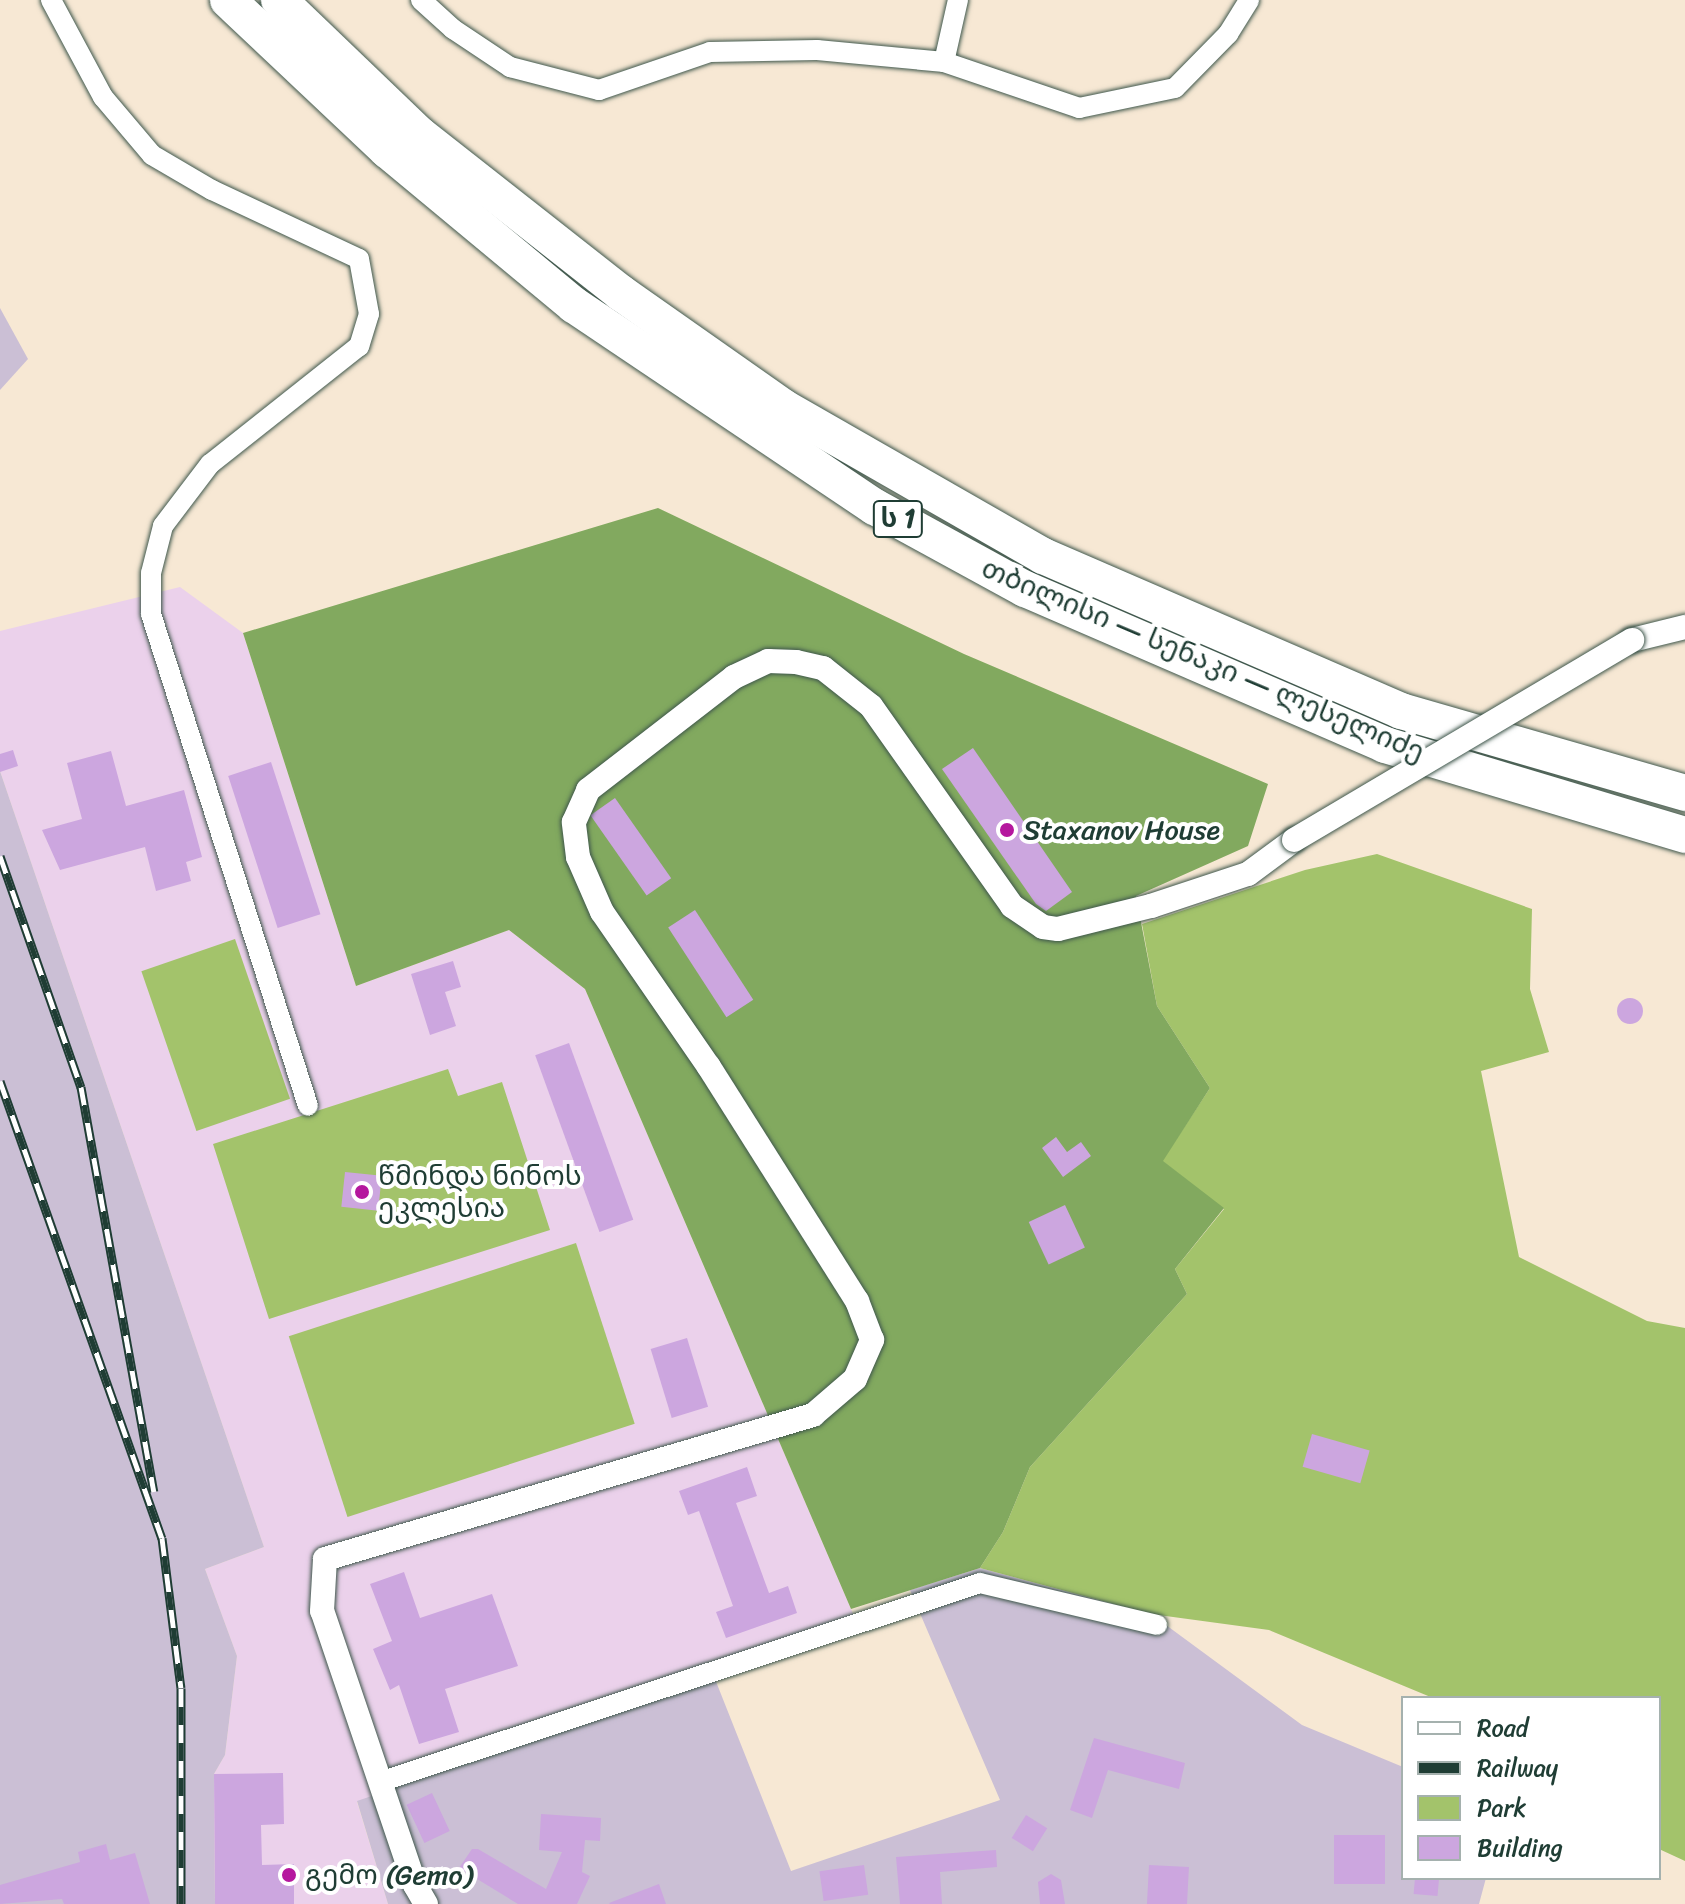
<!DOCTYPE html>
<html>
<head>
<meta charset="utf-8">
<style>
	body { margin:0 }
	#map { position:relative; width:1685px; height:1904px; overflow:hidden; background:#f7e8d4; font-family:Sriracha,"Noto Sans Georgian",sans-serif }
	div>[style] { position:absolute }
	.built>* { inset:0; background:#ebd1eb }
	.industrial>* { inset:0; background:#cbbfd5 }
	.green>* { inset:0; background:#a3c36b; transform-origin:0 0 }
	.forest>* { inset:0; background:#82a95f }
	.building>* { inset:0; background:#cca6df; transform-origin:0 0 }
	.round { border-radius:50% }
	.roads { filter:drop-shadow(0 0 2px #3f574c) drop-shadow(0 0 2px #3f574c) }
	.minor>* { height:20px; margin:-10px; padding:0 10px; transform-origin:10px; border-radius:10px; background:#fff }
	.tertiary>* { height:24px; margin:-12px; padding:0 12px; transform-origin:12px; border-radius:12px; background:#fff }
	.motorway>* { height:36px; margin:-18px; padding:0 18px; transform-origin:18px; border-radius:18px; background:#fff }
	.rail>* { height:9px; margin-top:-4.5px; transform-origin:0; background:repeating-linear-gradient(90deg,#fff 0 18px,#1f3d34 0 36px); box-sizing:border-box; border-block:2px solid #1f3d34 }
	.bridges { filter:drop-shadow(0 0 2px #3f574c) drop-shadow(0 0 2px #3f574c) }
	.tertiary-bridge>* { height:24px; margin:-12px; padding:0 12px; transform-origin:12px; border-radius:12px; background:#fff }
	.dots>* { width:22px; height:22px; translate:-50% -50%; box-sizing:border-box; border:4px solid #fff; border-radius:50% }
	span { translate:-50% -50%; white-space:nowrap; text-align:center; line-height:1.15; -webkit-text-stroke:8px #fff; paint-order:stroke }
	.shield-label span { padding:2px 6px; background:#fff; border:2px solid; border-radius:6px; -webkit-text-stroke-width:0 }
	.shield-label { font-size:26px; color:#1f3d34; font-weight:700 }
	.street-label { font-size:28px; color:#1f3d34 }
	.poi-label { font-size:28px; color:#1f3d34 }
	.left { translate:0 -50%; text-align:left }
	.legend { position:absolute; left:1401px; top:1696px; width:260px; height:184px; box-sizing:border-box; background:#fff; border:2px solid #a5b1ae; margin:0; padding:10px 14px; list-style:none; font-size:24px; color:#1f3d34 }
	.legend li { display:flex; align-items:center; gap:16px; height:40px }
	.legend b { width:40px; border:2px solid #a5b1ae }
</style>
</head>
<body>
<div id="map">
	<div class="built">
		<div style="clip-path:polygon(180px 587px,243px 633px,356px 986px,509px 930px,585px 989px,860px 1630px,357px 1802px,388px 1904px,215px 1904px,214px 1774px,225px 1755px,237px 1656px,205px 1569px,264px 1547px,0 771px,0 631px)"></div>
	</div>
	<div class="industrial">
		<div style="clip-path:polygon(0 308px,28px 359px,0 390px)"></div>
		<div style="clip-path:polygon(0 771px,264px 1547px,205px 1569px,237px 1656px,225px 1755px,214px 1774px,215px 1904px,0 1904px)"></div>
		<div style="clip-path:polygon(980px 1568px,1151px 1614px,1302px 1725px,1403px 1767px,1403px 1878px,1486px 1878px,1479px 1904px,388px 1904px,357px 1801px,715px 1679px,791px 1871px,1000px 1800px,910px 1590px)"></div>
	</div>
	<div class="green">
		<div style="clip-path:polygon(1377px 854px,1532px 909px,1530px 989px,1549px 1052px,1481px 1071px,1519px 1257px,1647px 1321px,1685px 1328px,1685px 1861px,1659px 1849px,1659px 1698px,1433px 1698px,1269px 1630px,1151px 1614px,980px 1568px,1003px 1532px,1030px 1467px,1187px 1294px,1175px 1269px,1224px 1209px,1162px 1161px,1210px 1088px,1157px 1006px,1142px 924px,1305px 870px)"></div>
		<div style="left:235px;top:939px;width:169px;height:99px;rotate:71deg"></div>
		<div style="clip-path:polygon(448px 1069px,458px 1096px,502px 1082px,550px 1230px,269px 1319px,213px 1144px)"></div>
		<div style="left:576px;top:1243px;width:190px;height:302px;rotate:72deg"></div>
	</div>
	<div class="forest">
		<div style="clip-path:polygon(658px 508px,964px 654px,1268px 784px,1248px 846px,1136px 896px,1157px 1006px,1210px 1088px,1163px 1161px,1224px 1208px,1175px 1269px,1187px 1294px,1030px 1467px,1003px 1532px,980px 1568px,851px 1609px,585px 989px,509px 930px,356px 986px,243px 633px)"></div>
	</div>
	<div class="building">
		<div style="clip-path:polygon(973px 748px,1072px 892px,1046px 911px,1036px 904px,942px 769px)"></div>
		<div style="clip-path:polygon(13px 750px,18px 766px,0 772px,0 754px)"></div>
		<div style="clip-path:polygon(111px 751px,126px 806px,184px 790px,202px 857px,186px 862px,191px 881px,156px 891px,145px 847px,60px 870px,42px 830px,82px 819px,67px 763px)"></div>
		<div style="left:271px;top:762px;width:160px;height:45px;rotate:72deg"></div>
		<div style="left:615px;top:798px;width:98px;height:30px;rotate:55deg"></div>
		<div style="left:695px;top:910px;width:107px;height:32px;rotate:57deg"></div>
		<div style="clip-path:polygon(453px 961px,461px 987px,445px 992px,456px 1026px,430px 1035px,411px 974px)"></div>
		<div class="round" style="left:1617px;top:998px;width:26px;height:26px"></div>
		<div style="left:569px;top:1043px;width:188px;height:36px;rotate:70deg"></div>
		<div style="clip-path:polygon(1056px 1137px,1067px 1152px,1081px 1142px,1091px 1156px,1063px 1177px,1042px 1148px)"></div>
		<div style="left:345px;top:1172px;width:37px;height:35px;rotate:6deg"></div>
		<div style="left:1065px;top:1205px;width:47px;height:40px;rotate:65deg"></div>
		<div style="left:687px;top:1338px;width:72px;height:38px;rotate:73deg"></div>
		<div style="left:1312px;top:1434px;width:60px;height:34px;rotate:16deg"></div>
		<div style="clip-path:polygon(747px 1467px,757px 1496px,736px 1503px,769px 1593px,788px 1586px,797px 1613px,726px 1638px,716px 1612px,733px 1606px,699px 1511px,688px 1515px,679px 1491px)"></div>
		<div style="clip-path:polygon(404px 1572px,420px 1618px,492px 1594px,518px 1666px,445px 1689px,459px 1732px,419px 1744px,399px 1685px,390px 1690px,373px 1649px,392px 1641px,370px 1584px)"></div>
		<div style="clip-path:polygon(1094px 1738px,1185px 1763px,1179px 1789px,1108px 1770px,1092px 1818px,1070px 1810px)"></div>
		<div style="clip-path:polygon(283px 1773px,284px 1824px,261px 1825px,262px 1865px,294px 1864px,294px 1904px,215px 1904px,214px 1774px)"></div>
		<div style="left:432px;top:1793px;width:42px;height:28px;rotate:65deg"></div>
		<div style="clip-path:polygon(541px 1814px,601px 1818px,600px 1841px,585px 1840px,582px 1872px,590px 1876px,577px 1904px,518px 1904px,459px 1868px,472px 1849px,478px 1849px,546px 1889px,562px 1852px,539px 1850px)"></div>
		<div style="left:1026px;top:1815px;width:25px;height:27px;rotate:32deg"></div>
		<div style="left:1334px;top:1835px;width:51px;height:49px"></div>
		<div style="clip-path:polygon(106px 1844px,110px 1860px,135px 1853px,150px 1904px,64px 1904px,62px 1899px,0 1904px,0 1885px,80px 1862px,78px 1852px)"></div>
		<div style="clip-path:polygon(996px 1850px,997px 1867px,940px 1872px,942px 1904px,900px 1904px,896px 1857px)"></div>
		<div style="left:864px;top:1865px;width:30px;height:45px;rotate:82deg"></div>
		<div style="left:1149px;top:1865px;width:40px;height:39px;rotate:3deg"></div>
		<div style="clip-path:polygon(1051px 1874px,1061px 1880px,1065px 1904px,1040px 1904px,1038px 1882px)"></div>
		<div style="left:1415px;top:1878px;width:24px;height:16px;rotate:5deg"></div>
		<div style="clip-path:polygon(659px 1884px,666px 1904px,610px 1904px,609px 1903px)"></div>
	</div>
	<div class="roads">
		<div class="minor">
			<div style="left:51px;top:0;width:110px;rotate:61.8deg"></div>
			<div style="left:103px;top:97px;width:76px;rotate:49.8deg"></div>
			<div style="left:152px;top:155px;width:69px;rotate:30.3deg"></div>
			<div style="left:212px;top:190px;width:162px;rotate:25.1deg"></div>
			<div style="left:359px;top:259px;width:56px;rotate:79.7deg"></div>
			<div style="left:369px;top:314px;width:34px;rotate:107deg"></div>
			<div style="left:359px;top:346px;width:190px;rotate:141.6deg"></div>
			<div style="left:210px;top:464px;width:78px;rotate:127.2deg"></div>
			<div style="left:163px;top:526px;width:49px;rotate:104.3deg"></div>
			<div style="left:151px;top:573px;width:41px;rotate:90deg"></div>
			<div style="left:151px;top:614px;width:516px;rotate:72.3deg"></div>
			<div style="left:421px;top:0;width:43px;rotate:42.2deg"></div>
			<div style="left:453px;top:29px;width:69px;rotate:33.7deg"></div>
			<div style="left:510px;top:67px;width:92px;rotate:14.5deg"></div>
			<div style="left:599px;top:90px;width:117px;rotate:-18.9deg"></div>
			<div style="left:710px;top:52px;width:107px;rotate:-1.1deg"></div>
			<div style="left:817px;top:50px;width:128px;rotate:5.4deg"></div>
			<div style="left:944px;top:62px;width:143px;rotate:18.8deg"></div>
			<div style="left:1079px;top:108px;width:98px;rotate:-11.8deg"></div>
			<div style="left:1175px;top:88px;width:76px;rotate:-45.5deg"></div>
			<div style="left:1228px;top:34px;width:40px;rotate:-58deg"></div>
			<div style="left:944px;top:62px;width:64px;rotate:-77.3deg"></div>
			<div style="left:380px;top:1782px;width:632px;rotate:-18.35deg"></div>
			<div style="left:980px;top:1583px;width:182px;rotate:13.3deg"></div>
		</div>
		<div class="tertiary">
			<div style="left:1632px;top:640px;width:55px;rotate:-13.8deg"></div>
			<div style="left:426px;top:1904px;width:22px;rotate:-120deg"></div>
			<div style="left:415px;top:1885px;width:289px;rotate:-108.7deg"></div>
			<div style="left:322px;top:1611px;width:52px;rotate:-86.7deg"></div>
			<div style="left:325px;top:1559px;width:509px;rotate:-16.44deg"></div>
			<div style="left:813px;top:1415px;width:55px;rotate:-40.6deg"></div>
			<div style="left:855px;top:1379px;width:43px;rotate:-66.4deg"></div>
			<div style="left:872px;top:1340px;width:42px;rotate:-111deg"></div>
			<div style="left:857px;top:1301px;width:277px;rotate:-122.3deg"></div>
			<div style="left:709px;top:1067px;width:188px;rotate:-124.6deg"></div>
			<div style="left:602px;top:912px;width:60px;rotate:-113.6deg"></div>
			<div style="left:578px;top:857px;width:35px;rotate:-97deg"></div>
			<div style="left:574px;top:822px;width:35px;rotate:-66deg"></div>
			<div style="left:588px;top:790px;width:185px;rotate:-37.7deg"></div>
			<div style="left:734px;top:677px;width:38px;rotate:-25deg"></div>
			<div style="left:768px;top:661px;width:28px;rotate:2deg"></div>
			<div style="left:796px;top:662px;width:28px;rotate:13deg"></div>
			<div style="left:823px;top:668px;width:61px;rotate:38.4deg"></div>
			<div style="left:871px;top:706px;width:245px;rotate:54.8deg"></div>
			<div style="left:1012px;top:906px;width:37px;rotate:34deg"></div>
			<div style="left:1043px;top:927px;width:15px;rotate:8deg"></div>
			<div style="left:1058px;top:929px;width:96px;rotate:-13.9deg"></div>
			<div style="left:1151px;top:906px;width:102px;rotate:-18.3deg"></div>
			<div style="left:1248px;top:874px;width:57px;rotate:-36.5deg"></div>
		</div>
		<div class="motorway">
			<div style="left:228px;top:0;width:219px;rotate:43.3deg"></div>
			<div style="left:387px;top:150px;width:243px;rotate:39.7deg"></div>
			<div style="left:574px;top:305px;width:362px;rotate:33.9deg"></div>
			<div style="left:875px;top:507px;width:171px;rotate:28.7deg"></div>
			<div style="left:1025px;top:589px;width:392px;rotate:23.4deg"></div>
			<div style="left:1385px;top:745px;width:313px;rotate:16.7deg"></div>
			<div style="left:279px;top:0;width:195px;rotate:43.8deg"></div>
			<div style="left:420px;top:135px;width:256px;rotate:38.2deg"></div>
			<div style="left:621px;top:293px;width:198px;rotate:35.1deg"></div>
			<div style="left:783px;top:407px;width:300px;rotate:29.8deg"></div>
			<div style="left:1043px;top:556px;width:390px;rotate:23.4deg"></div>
			<div style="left:1401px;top:711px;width:296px;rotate:16.1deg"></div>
		</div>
	</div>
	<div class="rail">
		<div style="left:0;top:856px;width:245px;rotate:70.7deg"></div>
		<div style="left:81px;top:1087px;width:411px;rotate:79.8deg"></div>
		<div style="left:0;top:1081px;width:485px;rotate:70.5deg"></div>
		<div style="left:162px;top:1538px;width:151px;rotate:82.8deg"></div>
		<div style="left:181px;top:1688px;width:216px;rotate:90deg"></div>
	</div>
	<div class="bridges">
		<div class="tertiary-bridge">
			<div style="left:1294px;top:840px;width:393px;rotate:-30.6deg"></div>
		</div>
	</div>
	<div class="dots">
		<div style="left:1007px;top:830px;background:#b5179e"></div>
		<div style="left:362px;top:1192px;background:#b5179e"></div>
		<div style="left:289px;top:1875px;background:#b5179e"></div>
	</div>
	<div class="shield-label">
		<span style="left:898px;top:519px">ს 1</span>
	</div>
	<div class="street-label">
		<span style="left:1203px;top:660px;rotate:23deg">თბილისი — სენაკი — ლესელიძე</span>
	</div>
	<div class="poi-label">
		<span class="left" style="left:1023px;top:830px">Staxanov House</span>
		<span class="left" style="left:378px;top:1192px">წმინდა ნინოს<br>ეკლესია</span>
		<span class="left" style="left:305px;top:1875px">გემო (Gemo)</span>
	</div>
	<ul class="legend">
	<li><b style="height:10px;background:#fff"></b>Road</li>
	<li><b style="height:10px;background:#1f3d34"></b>Railway</li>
	<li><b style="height:22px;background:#a3c36b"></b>Park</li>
	<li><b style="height:22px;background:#cca6df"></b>Building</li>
	</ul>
</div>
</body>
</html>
